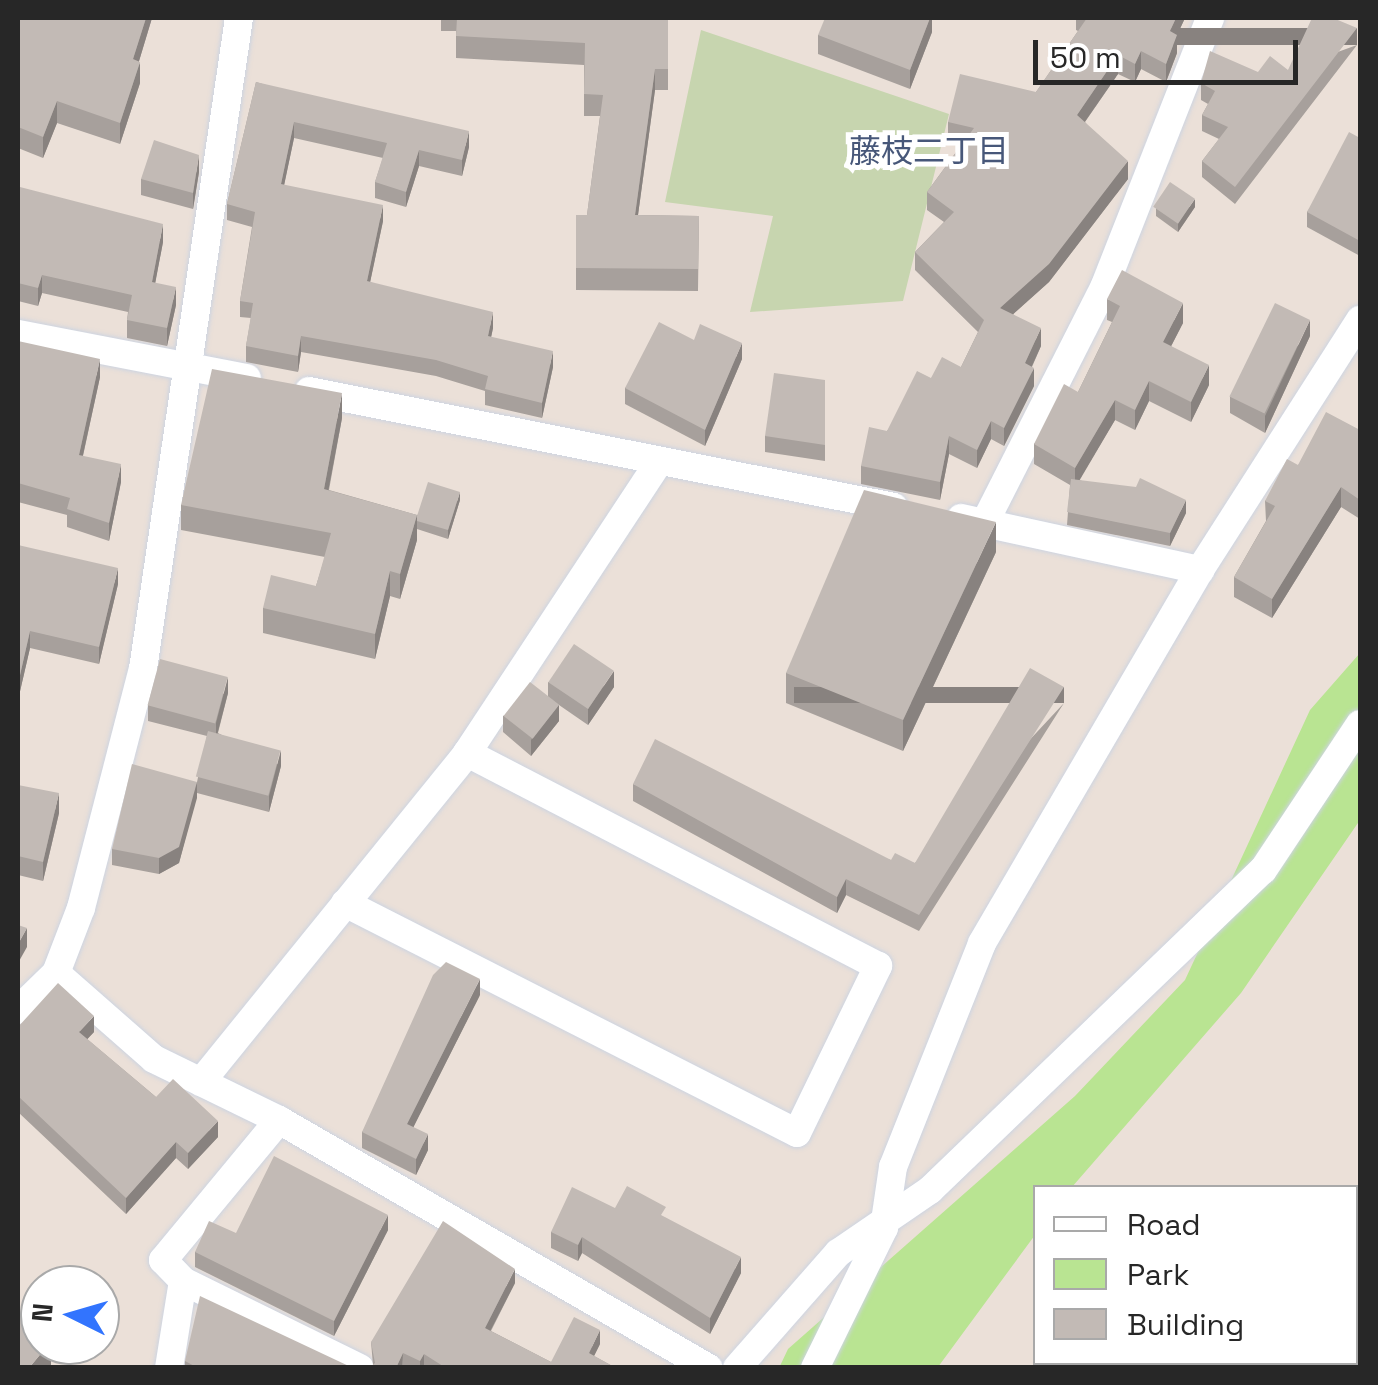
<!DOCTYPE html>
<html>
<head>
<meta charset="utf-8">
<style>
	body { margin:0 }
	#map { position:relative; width:1378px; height:1385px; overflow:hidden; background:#ebe0d8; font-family:"Space Grotesk","Noto Sans JP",sans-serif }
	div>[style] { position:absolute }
	.green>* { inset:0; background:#b9e492 }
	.cemetery>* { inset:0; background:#c7d5af }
	.river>* { height:62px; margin:-31px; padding:0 31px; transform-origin:31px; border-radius:31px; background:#67dff1 }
	.roads { filter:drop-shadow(0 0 2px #cdd4e1) drop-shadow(0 0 2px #cdd4e1) }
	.street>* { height:28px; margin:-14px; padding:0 14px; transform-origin:14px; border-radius:14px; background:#fff }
	.wall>* { inset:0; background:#a7a09c }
	.shaded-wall>* { inset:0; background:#88827f; transform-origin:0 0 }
	.building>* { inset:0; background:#c2bab5; transform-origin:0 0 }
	span { translate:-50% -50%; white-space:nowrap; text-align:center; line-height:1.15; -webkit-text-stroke:10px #fff; paint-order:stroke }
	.neighbourhood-label { font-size:32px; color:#475779 }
	.frame { position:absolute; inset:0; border:20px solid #272727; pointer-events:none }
	.legend { position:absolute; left:1033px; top:1185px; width:325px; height:180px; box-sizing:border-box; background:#fff; border:2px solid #a9a9a9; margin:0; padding:12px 18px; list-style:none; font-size:30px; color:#272727 }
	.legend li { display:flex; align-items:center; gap:20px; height:50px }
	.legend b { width:50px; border:2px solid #a9a9a9 }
	.north { position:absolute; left:20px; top:1265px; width:100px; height:100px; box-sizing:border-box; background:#fff; border:2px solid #a9a9a9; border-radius:50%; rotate:275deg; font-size:28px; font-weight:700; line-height:40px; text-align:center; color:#272727 }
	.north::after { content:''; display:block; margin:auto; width:35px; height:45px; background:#3274fe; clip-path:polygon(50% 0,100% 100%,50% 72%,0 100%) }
	.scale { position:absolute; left:1033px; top:40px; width:265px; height:45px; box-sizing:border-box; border:5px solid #272727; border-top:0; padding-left:12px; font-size:30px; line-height:35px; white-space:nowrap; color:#272727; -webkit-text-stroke:8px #fff; paint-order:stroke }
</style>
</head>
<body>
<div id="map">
	<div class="green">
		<div style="clip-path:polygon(1360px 653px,1360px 820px,1241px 993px,1072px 1187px,1036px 1188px,1035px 1235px,938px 1367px,779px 1368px,788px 1349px,1075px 1096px,1185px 980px,1310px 710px)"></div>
	</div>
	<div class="cemetery">
		<div style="clip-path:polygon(701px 30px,949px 114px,903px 301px,750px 312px,773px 216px,665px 202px)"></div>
	</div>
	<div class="river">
		<div style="left:1356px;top:1311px;width:6px;rotate:-45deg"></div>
		<div style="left:1268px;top:1368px;width:9px;rotate:-41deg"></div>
	</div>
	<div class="roads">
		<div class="street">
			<div style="left:18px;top:334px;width:233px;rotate:10.9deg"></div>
			<div style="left:309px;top:391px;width:596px;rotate:11.22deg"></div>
			<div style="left:961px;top:518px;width:245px;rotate:12.3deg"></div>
			<div style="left:985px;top:522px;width:266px;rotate:-63.1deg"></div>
			<div style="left:1105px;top:285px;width:287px;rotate:-68.5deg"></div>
			<div style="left:345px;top:903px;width:507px;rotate:26.97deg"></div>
			<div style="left:797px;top:1133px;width:186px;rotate:-64.1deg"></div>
			<div style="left:878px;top:966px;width:463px;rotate:-152.6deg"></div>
			<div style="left:56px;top:973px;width:130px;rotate:41.3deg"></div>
			<div style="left:154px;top:1059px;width:139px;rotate:26deg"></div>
			<div style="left:279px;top:1120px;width:496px;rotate:30deg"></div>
			<div style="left:18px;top:1010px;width:53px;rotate:-44.2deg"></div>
			<div style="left:56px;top:973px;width:70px;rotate:-69deg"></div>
			<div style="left:81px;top:908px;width:247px;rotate:-75.5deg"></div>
			<div style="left:143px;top:669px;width:658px;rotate:-81.61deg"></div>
			<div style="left:201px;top:1082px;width:423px;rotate:-51deg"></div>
			<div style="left:467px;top:753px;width:344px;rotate:-56.6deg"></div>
			<div style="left:279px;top:1120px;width:182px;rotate:129.6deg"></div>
			<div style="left:163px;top:1260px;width:29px;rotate:46deg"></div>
			<div style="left:183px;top:1281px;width:197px;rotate:26.2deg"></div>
			<div style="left:169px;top:1368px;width:88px;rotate:-80.9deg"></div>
			<div style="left:737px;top:1368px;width:153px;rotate:-48.7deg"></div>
			<div style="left:838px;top:1253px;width:112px;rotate:-34.4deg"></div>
			<div style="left:930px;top:1190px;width:462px;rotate:-43.9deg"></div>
			<div style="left:1263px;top:870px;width:175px;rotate:-56.4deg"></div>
			<div style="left:815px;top:1368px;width:156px;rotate:-63.8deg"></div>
			<div style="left:884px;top:1228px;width:62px;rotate:-81.6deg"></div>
			<div style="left:893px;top:1167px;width:241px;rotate:-68.3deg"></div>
			<div style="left:982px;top:943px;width:432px;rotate:-59.7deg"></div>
			<div style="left:1200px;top:570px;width:297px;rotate:-57.4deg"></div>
		</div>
	</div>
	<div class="wall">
		<div style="clip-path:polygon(18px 18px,152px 18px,139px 61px,140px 83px,120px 144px,57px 123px,43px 158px,18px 148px)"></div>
		<div style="clip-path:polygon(434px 18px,668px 18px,668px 90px,655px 90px,638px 215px,699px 216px,698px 291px,576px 290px,576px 215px,587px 215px,600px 116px,584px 116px,584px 65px,456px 58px,456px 31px,441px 31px,441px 19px)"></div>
		<div style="clip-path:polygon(932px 18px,932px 32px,910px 89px,818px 54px,818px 35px)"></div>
		<div style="clip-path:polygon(1076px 18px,1185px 18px,1177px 35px,1177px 53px,1166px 82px,1141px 69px,1135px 82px,1118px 74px,1085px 122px,1128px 179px,1049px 282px,1013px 314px,1041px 346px,1032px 367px,1034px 386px,1004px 446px,991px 439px,977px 468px,949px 454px,940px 500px,861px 484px,861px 466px,887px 431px,931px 378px,961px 367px,978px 332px,915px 270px,915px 252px,944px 222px,927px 210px,927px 192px,962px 144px,948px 140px,948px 122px,1036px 92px,1078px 31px,1076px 30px)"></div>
		<div style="clip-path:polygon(1357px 45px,1235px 204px,1202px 177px,1202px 161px,1219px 139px,1202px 131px,1202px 115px,1208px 104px,1201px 100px,1201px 83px,1258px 72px,1288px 70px)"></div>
		<div style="clip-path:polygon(256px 82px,469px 147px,462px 176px,419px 166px,406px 207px,375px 198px,375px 182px,383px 158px,294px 138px,284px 185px,383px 221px,370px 282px,493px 328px,491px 337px,553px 367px,542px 418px,485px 405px,485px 391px,436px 376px,301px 352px,298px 372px,246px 362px,246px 346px,251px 318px,240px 317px,240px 301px,252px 227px,227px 220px,227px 204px)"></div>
		<div style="clip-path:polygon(1360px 138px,1360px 256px,1307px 227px,1307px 212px)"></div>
		<div style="clip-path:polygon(199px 172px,193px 209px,141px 195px,141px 179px)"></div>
		<div style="clip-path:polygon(18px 199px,163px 242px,155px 283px,176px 305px,167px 346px,127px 338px,127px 320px,128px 312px,42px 293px,38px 306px,18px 301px)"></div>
		<div style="clip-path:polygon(1195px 207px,1178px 232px,1156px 216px,1156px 208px)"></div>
		<div style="clip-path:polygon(1107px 299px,1183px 323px,1171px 346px,1209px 385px,1191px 422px,1149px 401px,1135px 430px,1115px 420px,1079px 480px,1186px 513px,1170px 546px,1067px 525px,1070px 485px,1034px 464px,1034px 444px,1078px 392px,1112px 322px,1107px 320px)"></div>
		<div style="clip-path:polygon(1310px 336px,1265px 433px,1230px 413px,1230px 397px)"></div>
		<div style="clip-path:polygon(694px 340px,742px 359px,705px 446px,625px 404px,625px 388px)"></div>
		<div style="clip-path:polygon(18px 341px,100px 377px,83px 456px,121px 482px,109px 541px,67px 527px,67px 515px,18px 502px)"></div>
		<div style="clip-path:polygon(825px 380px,825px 461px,765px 452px,765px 436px)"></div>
		<div style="clip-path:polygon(342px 418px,329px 490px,417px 515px,460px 500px,448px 539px,417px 529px,417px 540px,400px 599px,390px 596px,375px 659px,263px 633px,263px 608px,316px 586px,325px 557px,181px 530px,181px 505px)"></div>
		<div style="clip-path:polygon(1360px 430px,1360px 519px,1341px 507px,1272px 618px,1234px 597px,1234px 577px,1266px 521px,1265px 501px,1298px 465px)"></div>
		<div style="clip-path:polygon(18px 545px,118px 584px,99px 664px,30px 648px,18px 700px)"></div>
		<div style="clip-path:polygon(996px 552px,903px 751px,786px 703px,786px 673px)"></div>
		<div style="clip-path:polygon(548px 682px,614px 687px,588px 725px,559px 705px,559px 721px,531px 756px,503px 732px,503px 716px,548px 696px)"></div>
		<div style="clip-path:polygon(228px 693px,218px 733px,281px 766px,269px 812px,197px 793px,179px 863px,159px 874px,112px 865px,112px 849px,197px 782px,207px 736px,148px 721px,148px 705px)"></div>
		<div style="clip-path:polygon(1064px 703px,919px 931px,846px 895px,837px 913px,633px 801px,633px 784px,891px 860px,915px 863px)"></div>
		<div style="clip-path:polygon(18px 785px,59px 813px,43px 881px,18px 875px)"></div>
		<div style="clip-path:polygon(480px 995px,413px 1127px,428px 1150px,416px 1175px,362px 1148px,362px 1132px)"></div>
		<div style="clip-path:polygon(18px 1027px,94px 1032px,87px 1039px,156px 1097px,218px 1137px,188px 1169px,176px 1158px,126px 1214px,18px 1112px)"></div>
		<div style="clip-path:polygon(615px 1208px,666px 1218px,741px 1273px,710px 1334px,582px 1253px,578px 1261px,551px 1248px,551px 1232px)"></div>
		<div style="clip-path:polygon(388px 1230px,334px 1336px,195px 1267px,195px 1252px,236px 1233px)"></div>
		<div style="clip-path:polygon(515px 1283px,491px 1331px,551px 1362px,600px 1344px,594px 1356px,616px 1368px,405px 1368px,373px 1365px,371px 1342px)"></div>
		<div style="clip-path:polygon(185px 1361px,353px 1368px,185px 1368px)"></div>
	</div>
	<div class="shaded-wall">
		<div style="clip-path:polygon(146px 18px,152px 18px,133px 81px,133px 59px)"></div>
		<div style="clip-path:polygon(930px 18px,932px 18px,932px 32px,910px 89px,910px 70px)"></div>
		<div style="clip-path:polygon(1176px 18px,1185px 18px,1170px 50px,1170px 31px)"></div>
		<div style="left:1357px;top:28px;width:17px;height:200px;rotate:90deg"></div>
		<div style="clip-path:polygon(1177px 35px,1177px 53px,1166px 82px,1166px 64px)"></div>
		<div style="clip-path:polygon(1141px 51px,1141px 69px,1135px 82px,1135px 64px)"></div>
		<div style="clip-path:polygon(1118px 55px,1118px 74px,1077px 133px,1077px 115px)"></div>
		<div style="clip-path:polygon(140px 62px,140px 83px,120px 144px,120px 123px)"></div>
		<div style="clip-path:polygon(655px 69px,655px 90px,635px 237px,635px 215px)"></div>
		<div style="clip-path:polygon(57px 101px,57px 123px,43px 158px,43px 137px)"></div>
		<div style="clip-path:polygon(294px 122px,294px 138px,281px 200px,281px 184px)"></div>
		<div style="clip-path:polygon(469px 131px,469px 147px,462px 176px,462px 160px)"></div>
		<div style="clip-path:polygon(419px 150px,419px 166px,406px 207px,406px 192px)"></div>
		<div style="clip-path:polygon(199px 155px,199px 172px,193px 209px,193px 193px)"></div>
		<div style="clip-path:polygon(1128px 161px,1128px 179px,1049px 282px,1000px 326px,1000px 308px)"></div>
		<div style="clip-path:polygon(1195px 199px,1195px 207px,1178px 232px,1178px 223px)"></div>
		<div style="clip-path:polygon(383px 205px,383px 221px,367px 297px,367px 281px)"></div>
		<div style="clip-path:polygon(163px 224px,163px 242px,152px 300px,152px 282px)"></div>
		<div style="clip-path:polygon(42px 275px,42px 293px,38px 306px,38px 288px)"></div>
		<div style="clip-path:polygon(176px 287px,176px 305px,167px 346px,167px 328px)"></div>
		<div style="clip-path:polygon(1183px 303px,1183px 323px,1163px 362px,1163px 342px)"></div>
		<div style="clip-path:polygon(493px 312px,493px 328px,488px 352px,488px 336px)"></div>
		<div style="clip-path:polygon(1310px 320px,1310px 336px,1265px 433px,1265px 416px)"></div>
		<div style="clip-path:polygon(1041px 328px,1041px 346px,1025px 381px,1025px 363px)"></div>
		<div style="clip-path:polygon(301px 336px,301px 352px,298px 372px,298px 356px)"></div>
		<div style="clip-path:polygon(742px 343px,742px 359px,705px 446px,705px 430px)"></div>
		<div style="clip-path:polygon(553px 351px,553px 367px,542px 418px,542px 403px)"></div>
		<div style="clip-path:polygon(100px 359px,100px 377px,79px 473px,79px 455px)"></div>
		<div style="clip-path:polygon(1209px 365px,1209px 385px,1191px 422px,1191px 402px)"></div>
		<div style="clip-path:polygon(1034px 368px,1034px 386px,1004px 446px,1004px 428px)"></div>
		<div style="clip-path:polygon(1149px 381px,1149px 401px,1135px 430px,1135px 410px)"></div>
		<div style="clip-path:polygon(342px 393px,342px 418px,324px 513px,324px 489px)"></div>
		<div style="clip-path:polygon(1115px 400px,1115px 420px,1075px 488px,1075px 468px)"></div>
		<div style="clip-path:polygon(991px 421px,991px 439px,977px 468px,977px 450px)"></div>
		<div style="clip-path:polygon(949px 436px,949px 454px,940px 500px,940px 482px)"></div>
		<div style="clip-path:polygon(121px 464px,121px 482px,109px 541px,109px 523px)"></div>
		<div style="clip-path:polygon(1341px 487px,1341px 507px,1272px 618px,1272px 599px)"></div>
		<div style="clip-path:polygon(460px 492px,460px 500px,448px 539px,448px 530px)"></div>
		<div style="clip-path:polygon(1186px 500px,1186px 513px,1170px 546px,1170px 533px)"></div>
		<div style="clip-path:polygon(417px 515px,417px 540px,400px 599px,400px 574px)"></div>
		<div style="clip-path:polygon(996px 522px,996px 552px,903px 751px,903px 720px)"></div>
		<div style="clip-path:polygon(118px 568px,118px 584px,99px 664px,99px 647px)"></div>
		<div style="clip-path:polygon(390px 571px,390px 596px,375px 659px,375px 634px)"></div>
		<div style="clip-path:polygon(30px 631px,30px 648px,18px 700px,18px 684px)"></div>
		<div style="clip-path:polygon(614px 671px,614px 687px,588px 725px,588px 709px)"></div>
		<div style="clip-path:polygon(228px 677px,228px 693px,216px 739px,216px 723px)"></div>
		<div style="left:1064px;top:687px;width:16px;height:270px;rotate:90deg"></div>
		<div style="clip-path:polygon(559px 705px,559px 721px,531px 756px,531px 740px)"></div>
		<div style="clip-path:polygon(281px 750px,281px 766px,269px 812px,269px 796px)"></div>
		<div style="clip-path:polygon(197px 782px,197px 798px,179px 863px,159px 874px,159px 858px)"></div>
		<div style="clip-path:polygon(59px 793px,59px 813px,43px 881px,43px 862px)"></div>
		<div style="clip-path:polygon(846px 879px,846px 895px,837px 913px,837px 897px)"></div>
		<div style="clip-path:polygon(27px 928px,27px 947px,18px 963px,18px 944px)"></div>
		<div style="clip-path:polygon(480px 979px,480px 995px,407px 1140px,407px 1124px)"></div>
		<div style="clip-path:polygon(94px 1016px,94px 1032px,79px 1048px,79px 1032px)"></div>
		<div style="clip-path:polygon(218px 1121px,218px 1137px,188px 1169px,188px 1153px)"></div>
		<div style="clip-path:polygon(428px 1134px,428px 1150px,416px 1175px,416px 1159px)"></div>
		<div style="clip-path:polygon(176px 1142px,176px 1158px,126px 1214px,126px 1198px)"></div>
		<div style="clip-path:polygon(388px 1215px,388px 1230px,334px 1336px,334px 1321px)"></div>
		<div style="clip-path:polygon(582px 1237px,582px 1253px,578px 1261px,578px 1245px)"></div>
		<div style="clip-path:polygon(741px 1257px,741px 1273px,710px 1334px,710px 1318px)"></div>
		<div style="clip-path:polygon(515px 1269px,515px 1283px,485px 1341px,485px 1328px)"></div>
		<div style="clip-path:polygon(600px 1330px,600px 1344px,589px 1366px,589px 1353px)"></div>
		<div style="clip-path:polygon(48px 1345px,51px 1345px,51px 1368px,29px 1368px)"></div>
		<div style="clip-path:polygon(403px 1353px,402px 1368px,396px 1368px)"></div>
		<div style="clip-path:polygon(424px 1354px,424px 1367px,420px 1368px,420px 1361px)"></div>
	</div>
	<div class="building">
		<div style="clip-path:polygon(18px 18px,146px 18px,133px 59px,140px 62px,120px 123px,57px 101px,43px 137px,18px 127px)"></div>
		<div style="clip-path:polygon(457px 18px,668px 18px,668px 69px,655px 69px,635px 215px,699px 216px,698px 269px,576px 268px,576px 215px,587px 215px,603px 95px,584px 94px,585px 43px,456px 36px)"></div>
		<div style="clip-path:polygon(825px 18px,930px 18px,910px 70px,818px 35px)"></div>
		<div style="clip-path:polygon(1087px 18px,1176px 18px,1170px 31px,1177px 35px,1166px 64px,1141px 51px,1135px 64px,1118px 55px,1077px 115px,1128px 161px,1049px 264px,1000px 308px,1041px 328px,1025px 363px,1034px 368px,1004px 428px,991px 421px,977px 450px,949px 436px,940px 482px,861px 466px,869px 427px,887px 431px,917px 371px,931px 378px,942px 357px,961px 367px,984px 320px,915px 252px,954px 212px,927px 192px,974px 128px,948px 122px,960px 74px,1036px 92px)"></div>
		<div style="clip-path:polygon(1312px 18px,1333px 18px,1357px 28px,1235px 187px,1202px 161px,1228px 127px,1202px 115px,1215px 91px,1201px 83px,1210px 51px,1258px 72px,1270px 56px,1288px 70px)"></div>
		<div style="clip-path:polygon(256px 82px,469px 131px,462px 160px,419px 150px,406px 192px,375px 182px,387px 143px,294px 122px,281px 184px,383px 205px,367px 281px,493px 312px,488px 336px,553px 351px,542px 403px,485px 389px,488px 376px,436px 360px,301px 336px,298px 356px,246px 346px,253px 303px,240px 301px,255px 212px,227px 204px)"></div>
		<div style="clip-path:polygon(1349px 132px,1360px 138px,1360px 241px,1307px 212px)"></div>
		<div style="clip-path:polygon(154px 140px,199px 155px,193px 193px,141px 179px)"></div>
		<div style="left:1170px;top:182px;width:30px;height:30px;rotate:34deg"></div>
		<div style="clip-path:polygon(20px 187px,163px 224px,152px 282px,176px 287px,167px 328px,127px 320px,132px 295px,42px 275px,38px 288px,18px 283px,18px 199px)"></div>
		<div style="clip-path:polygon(1122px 270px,1183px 303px,1163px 342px,1209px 365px,1191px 402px,1149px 381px,1135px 410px,1115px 400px,1075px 468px,1034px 444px,1064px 384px,1078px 392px,1120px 306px,1107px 299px)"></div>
		<div style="left:1275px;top:303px;width:39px;height:104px;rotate:26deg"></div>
		<div style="clip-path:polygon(659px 322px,694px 340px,700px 324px,742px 343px,705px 430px,625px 388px)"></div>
		<div style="clip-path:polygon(18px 341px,100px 359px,79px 455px,121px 464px,109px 523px,67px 509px,70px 498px,18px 483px)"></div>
		<div style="clip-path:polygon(212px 369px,342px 393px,324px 489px,417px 515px,400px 574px,390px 571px,375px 634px,263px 608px,271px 575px,316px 586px,331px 533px,181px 505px)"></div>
		<div style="clip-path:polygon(774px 373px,825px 380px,825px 445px,765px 436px)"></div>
		<div style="clip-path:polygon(1326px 412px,1360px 430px,1360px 500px,1341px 487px,1272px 599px,1234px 577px,1275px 506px,1265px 501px,1287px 459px,1298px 465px)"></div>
		<div style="clip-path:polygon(1140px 478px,1186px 500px,1170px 533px,1067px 512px,1071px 479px,1136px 487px)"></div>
		<div style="clip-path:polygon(428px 482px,460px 492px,448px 530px,417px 521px,417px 516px)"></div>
		<div style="clip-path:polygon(864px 490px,996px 522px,903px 720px,786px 673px)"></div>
		<div style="clip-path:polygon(18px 545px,118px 568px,99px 647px,30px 631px,18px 684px)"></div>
		<div style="left:574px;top:644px;width:48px;height:46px;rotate:34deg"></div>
		<div style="left:160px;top:659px;width:70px;height:48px;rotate:15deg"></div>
		<div style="clip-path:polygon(1030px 668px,1064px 687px,919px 915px,846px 879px,837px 897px,633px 784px,655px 739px,891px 860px,895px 853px,915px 863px)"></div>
		<div style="left:530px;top:682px;width:37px;height:43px;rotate:38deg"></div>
		<div style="left:208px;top:731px;width:75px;height:47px;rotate:15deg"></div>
		<div style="clip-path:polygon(132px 764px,197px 782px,179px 847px,159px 858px,112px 849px)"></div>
		<div style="clip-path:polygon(18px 785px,59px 793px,43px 862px,18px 856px)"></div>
		<div style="clip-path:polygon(18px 925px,27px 928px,18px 944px)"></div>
		<div style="clip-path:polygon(446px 962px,480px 979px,407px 1124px,428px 1134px,416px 1159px,362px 1132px,433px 975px)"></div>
		<div style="clip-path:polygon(58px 983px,94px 1016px,79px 1032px,156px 1097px,173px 1079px,218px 1121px,188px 1153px,176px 1142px,126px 1198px,18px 1096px,18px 1027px)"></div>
		<div style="clip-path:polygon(274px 1156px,388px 1215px,334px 1321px,195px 1252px,209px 1221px,236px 1233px)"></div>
		<div style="clip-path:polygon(627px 1186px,666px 1207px,661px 1215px,741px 1257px,710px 1318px,582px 1237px,578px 1245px,551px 1232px,572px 1187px,615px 1208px)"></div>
		<div style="clip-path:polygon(443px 1221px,515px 1269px,485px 1328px,551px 1362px,574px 1317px,600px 1330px,589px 1353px,616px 1368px,446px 1368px,424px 1354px,420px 1361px,403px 1353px,396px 1368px,369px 1368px,375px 1363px,371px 1342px)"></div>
		<div style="clip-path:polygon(200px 1296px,353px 1368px,198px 1368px,185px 1361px)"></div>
		<div style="clip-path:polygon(18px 1313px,40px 1331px,40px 1345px,48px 1345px,29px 1368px,18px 1368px)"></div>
	</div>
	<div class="neighbourhood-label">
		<span style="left:929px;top:151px">藤枝二丁目</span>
	</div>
	<div class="frame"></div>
	<ul class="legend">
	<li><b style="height:12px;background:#fff"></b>Road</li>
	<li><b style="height:28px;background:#b9e492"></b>Park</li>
	<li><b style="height:28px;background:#c2bab5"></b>Building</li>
	</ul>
	<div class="north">N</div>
	<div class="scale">50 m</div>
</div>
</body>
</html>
